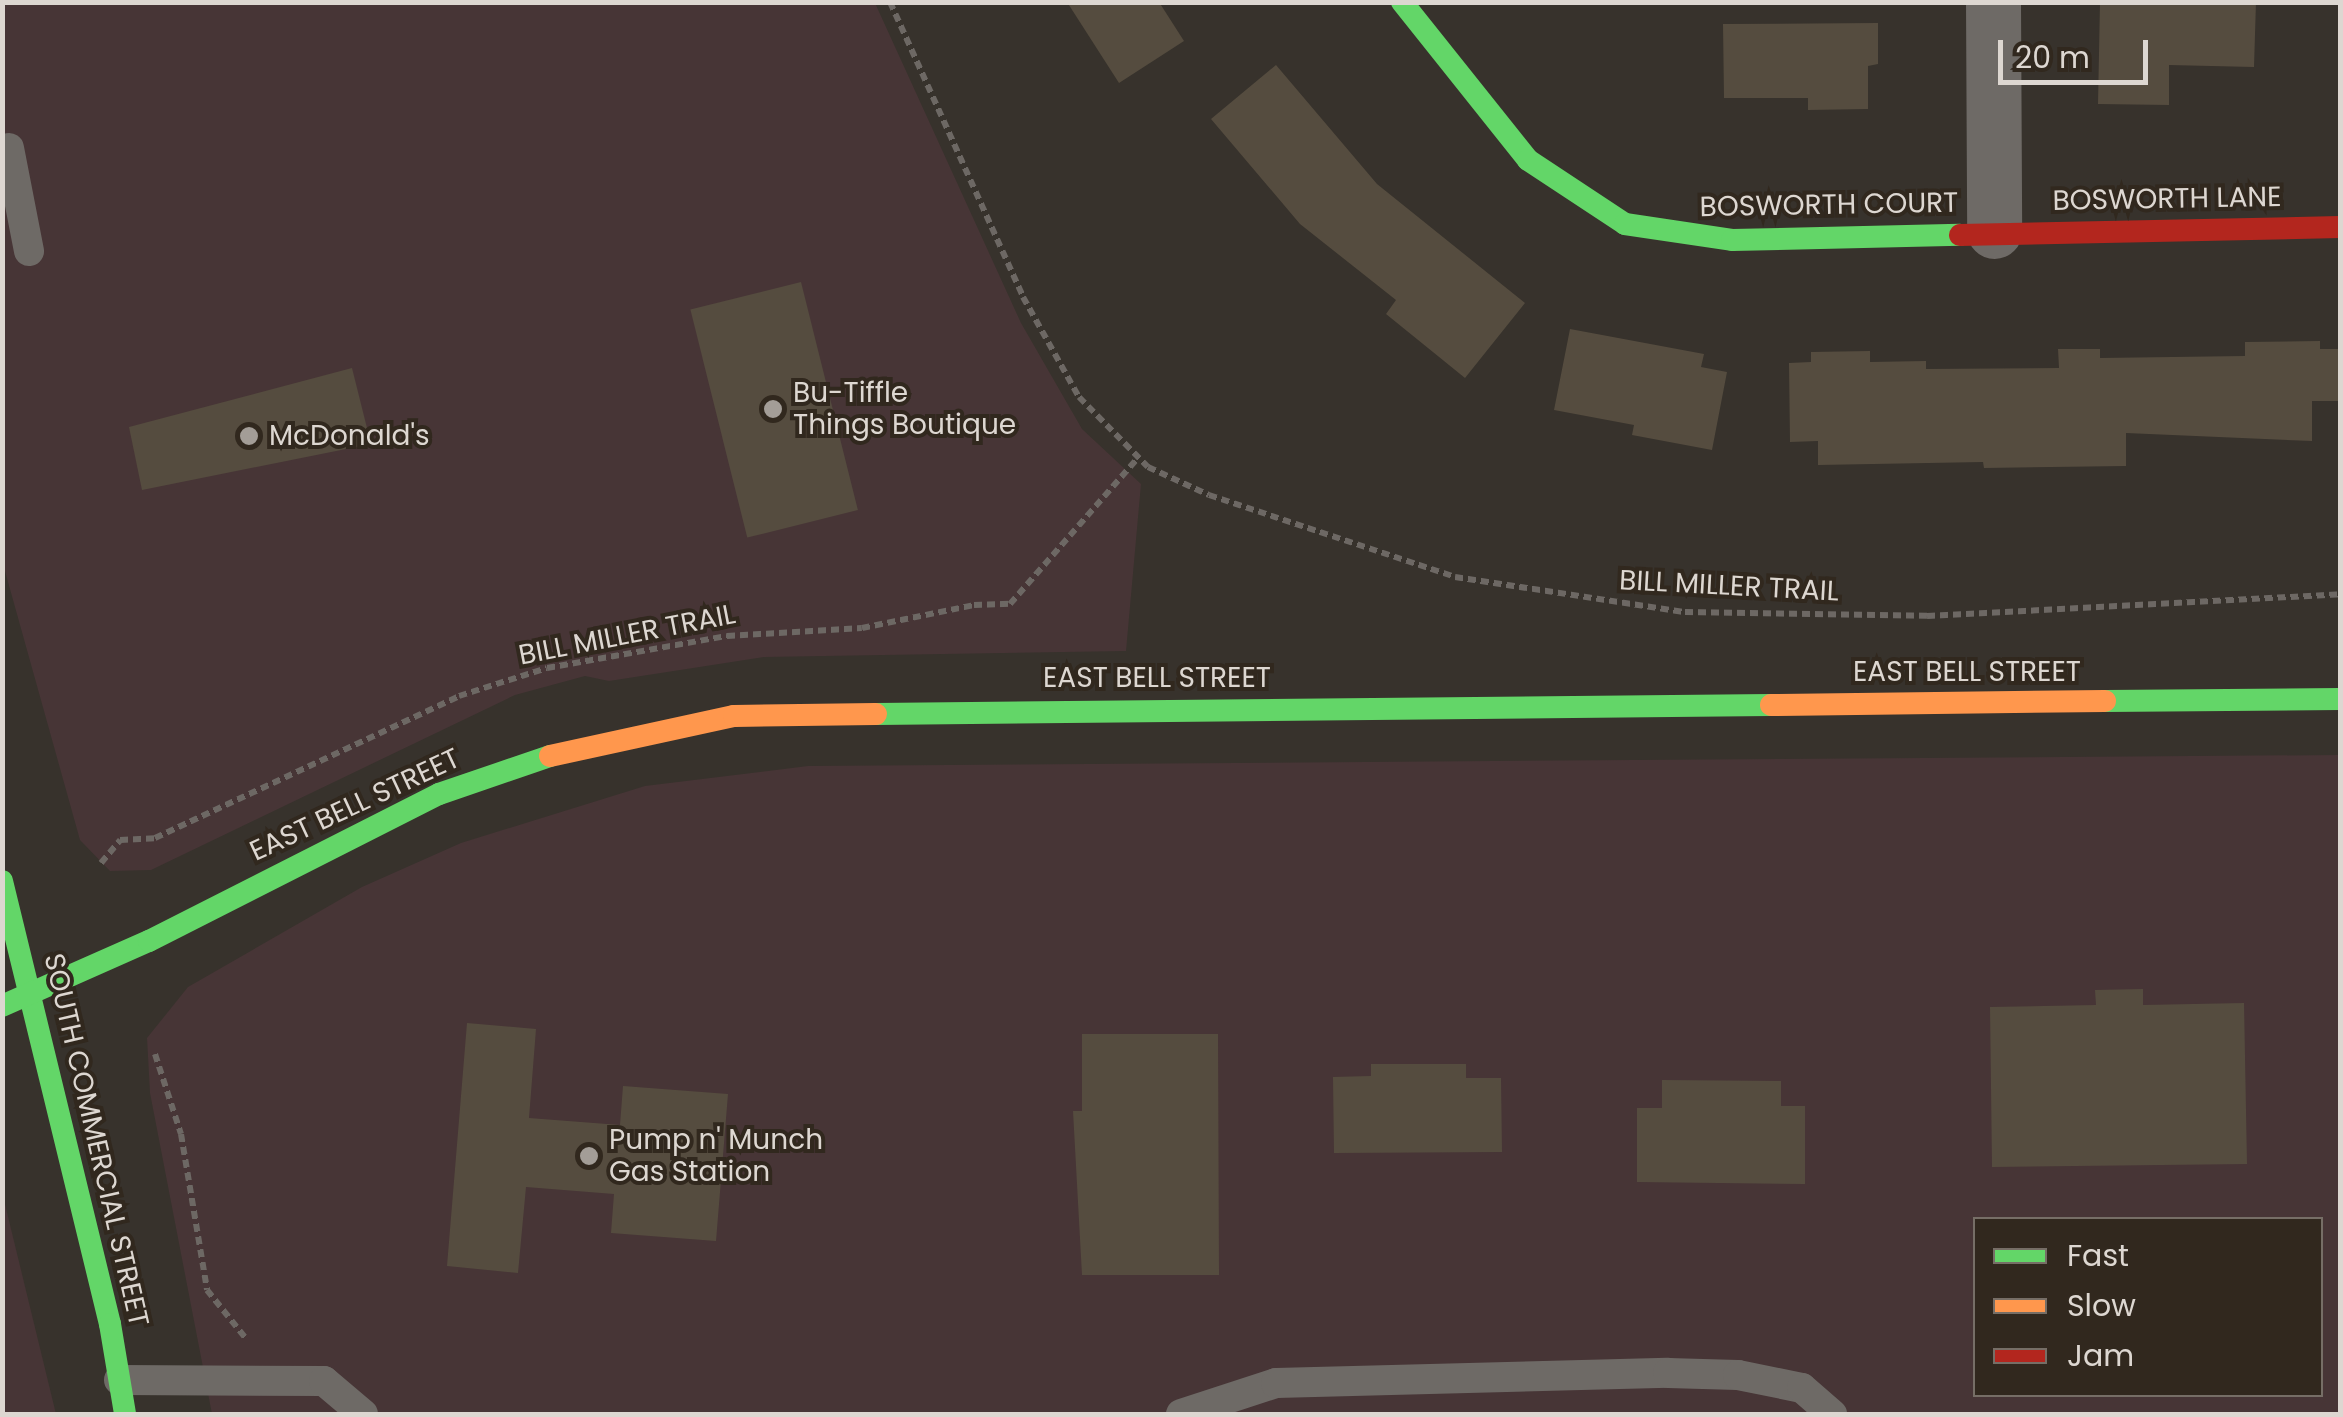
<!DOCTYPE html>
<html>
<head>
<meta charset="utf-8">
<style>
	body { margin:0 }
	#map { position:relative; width:2343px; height:1417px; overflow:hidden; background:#37322c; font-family:Poppins,sans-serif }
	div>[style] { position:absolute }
	.commercial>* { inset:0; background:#473536 }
	.building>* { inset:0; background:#554c3f; transform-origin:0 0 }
	.path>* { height:6px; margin-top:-3px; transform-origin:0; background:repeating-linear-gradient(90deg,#6d6864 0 8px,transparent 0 13px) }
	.lane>* { height:30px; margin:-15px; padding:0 15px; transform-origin:15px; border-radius:15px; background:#6e6a66 }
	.street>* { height:55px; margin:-27.5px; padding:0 27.5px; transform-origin:27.5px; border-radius:27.5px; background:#6e6a66 }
	.fast>* { height:22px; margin:-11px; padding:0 11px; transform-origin:11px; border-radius:11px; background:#63d668 }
	.slow>* { height:22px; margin:-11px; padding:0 11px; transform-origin:11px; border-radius:11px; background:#ff974d }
	.jam>* { height:22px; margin:-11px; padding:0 11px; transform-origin:11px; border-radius:11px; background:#b3261e }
	.dots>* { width:28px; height:28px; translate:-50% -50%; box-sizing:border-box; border:5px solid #31281e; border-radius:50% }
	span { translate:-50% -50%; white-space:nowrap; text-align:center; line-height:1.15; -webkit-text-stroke:8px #31281e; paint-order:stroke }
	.street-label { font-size:28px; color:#ddd7d1 }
	.poi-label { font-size:28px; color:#ddd7d1 }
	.left { translate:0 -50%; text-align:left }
	.frame { position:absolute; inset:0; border:5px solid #ddd7d1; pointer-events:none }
	.legend { position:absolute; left:1973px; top:1217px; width:350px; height:180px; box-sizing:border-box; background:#31281e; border:2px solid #766e66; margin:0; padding:12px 18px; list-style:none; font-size:30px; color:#ddd7d1 }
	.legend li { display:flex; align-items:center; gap:20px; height:50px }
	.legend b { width:50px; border:2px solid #766e66 }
	.scale { position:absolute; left:1998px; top:40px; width:150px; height:45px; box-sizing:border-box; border:5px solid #ddd7d1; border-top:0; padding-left:12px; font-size:30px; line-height:35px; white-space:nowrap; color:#ddd7d1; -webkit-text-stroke:8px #31281e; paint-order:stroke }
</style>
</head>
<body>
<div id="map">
	<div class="commercial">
		<div style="clip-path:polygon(2px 3px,875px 3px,1021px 323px,1082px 429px,1141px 484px,1126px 651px,764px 657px,609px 681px,585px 676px,515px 695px,151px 870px,110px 871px,80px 840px,3px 564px)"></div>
		<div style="clip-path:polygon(evenodd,2340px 755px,2340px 1414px,212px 1414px,150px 1093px,147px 1038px,188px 987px,362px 887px,461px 843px,645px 786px,808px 766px,2340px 755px,1976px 1220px,2320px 1220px,2320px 1394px,1976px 1394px,1976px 1220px)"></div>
		<div style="clip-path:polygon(3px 1196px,56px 1414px,3px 1414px)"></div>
	</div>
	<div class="building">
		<div style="clip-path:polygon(1067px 2px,1159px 2px,1184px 41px,1119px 83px)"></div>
		<div style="clip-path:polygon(2100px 2px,2256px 2px,2254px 67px,2169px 65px,2169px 105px,2098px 104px)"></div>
		<div style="clip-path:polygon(1878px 23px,1878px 64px,1868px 66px,1868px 109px,1808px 110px,1808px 98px,1724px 98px,1723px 24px)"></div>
		<div style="clip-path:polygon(1276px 65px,1377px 184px,1525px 303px,1465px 378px,1386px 314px,1396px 300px,1300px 224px,1211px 119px)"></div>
		<div style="left:801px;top:282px;width:235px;height:114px;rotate:76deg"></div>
		<div style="clip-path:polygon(1570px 329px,1704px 354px,1701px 367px,1727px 372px,1712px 450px,1632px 435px,1634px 425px,1554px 410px)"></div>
		<div style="clip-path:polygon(2320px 341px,2320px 349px,2340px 349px,2340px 401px,2312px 401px,2312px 441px,2126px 433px,2126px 466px,1984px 468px,1983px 462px,1818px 465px,1818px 441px,1790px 442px,1789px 363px,1811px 362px,1811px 352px,1870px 351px,1870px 362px,1926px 361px,1926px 369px,2059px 368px,2058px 349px,2100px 349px,2100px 358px,2245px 356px,2245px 342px)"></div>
		<div style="clip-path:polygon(352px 368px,371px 444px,142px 490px,129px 427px)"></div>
		<div style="clip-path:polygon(2143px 989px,2143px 1005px,2244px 1003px,2247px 1164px,1992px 1167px,1990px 1007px,2096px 1005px,2095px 990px)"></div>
		<div style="clip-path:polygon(467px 1023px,536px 1029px,529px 1118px,620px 1125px,623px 1086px,728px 1094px,716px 1241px,611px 1233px,614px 1194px,526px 1187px,518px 1273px,447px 1266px)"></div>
		<div style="clip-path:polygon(1082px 1034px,1218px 1034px,1219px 1275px,1082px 1275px,1073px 1111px,1082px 1111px)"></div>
		<div style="clip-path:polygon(1371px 1064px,1466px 1064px,1466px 1078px,1501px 1078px,1502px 1152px,1334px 1153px,1333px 1077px,1371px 1076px)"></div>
		<div style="clip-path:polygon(1662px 1080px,1781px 1081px,1781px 1106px,1805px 1106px,1805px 1184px,1637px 1182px,1637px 1108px,1662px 1108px)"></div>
	</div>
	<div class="path">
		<div style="left:890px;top:2px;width:324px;rotate:65.7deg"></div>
		<div style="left:1023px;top:297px;width:115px;rotate:60.8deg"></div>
		<div style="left:1079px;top:397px;width:98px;rotate:45.4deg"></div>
		<div style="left:1148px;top:467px;width:67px;rotate:24.7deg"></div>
		<div style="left:1209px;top:495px;width:259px;rotate:18.4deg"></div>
		<div style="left:1455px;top:577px;width:233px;rotate:8.7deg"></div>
		<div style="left:1685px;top:612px;width:242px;rotate:0.9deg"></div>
		<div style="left:1927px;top:616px;width:414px;rotate:-3deg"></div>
		<div style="left:101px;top:863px;width:30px;rotate:-50deg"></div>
		<div style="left:120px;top:840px;width:35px;rotate:-3deg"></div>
		<div style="left:155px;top:838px;width:336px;rotate:-25deg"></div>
		<div style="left:459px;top:696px;width:92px;rotate:-17.7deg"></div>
		<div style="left:547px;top:668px;width:183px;rotate:-10.1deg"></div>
		<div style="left:727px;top:636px;width:135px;rotate:-3.4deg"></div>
		<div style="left:862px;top:628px;width:114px;rotate:-11.6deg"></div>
		<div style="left:974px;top:605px;width:36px;rotate:-2deg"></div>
		<div style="left:1010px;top:604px;width:193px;rotate:-48.8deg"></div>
		<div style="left:155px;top:1054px;width:84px;rotate:72deg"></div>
		<div style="left:181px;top:1134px;width:158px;rotate:80.5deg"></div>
		<div style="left:207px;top:1290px;width:64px;rotate:51.3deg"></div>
	</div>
	<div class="lane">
		<div style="left:9px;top:148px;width:105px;rotate:79deg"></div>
		<div style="left:119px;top:1380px;width:205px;rotate:0.3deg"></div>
		<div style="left:324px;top:1381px;width:51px;rotate:40.2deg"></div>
		<div style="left:1181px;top:1414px;width:100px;rotate:-18.1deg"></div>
		<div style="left:1276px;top:1383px;width:392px;rotate:-1.5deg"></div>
		<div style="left:1668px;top:1373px;width:70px;rotate:1.6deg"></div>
		<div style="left:1738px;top:1375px;width:65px;rotate:11.5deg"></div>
		<div style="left:1802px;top:1388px;width:40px;rotate:41deg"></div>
	</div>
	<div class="street">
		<div style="left:1993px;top:2px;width:229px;rotate:89.7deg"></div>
	</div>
	<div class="fast">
		<div style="left:1402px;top:2px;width:202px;rotate:51.4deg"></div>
		<div style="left:1528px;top:160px;width:116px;rotate:33.4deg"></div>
		<div style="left:1625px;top:224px;width:108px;rotate:8.5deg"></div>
		<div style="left:1732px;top:240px;width:228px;rotate:-1.3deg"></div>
		<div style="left:2105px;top:701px;width:235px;rotate:-0.5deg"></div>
		<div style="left:876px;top:714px;width:895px;rotate:-0.58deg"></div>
		<div style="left:2px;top:881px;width:456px;rotate:76.3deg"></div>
		<div style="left:110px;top:1324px;width:91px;rotate:80.5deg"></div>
		<div style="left:2px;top:1006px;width:161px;rotate:-23.9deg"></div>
		<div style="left:149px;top:941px;width:325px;rotate:-26.9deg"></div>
		<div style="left:439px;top:794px;width:117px;rotate:-18.9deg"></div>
	</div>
	<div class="slow">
		<div style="left:1771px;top:705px;width:334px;rotate:-0.7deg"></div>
		<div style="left:550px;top:756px;width:188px;rotate:-12.3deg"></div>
		<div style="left:734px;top:716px;width:142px;rotate:-0.8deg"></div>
	</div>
	<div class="jam">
		<div style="left:1960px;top:235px;width:380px;rotate:-1.2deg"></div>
	</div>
	<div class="dots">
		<div style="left:773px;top:409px;background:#a39d97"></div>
		<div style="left:249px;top:436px;background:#a39d97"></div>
		<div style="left:589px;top:1156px;background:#a39d97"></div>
	</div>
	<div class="street-label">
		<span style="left:2167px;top:199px;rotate:-1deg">BOSWORTH LANE</span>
		<span style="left:1829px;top:205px;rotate:-1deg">BOSWORTH COURT</span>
		<span style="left:1729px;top:586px;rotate:3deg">BILL MILLER TRAIL</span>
		<span style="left:627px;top:635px;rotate:-11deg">BILL MILLER TRAIL</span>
		<span style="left:1967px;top:672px">EAST BELL STREET</span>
		<span style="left:1157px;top:678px">EAST BELL STREET</span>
		<span style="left:355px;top:805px;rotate:-25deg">EAST BELL STREET</span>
		<span style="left:96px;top:1140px;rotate:77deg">SOUTH COMMERCIAL STREET</span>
	</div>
	<div class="poi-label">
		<span class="left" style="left:793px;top:409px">Bu-Tiffle<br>Things Boutique</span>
		<span class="left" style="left:269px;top:436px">McDonald's</span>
		<span class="left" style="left:609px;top:1156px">Pump n' Munch<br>Gas Station</span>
	</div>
	<div class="frame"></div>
	<ul class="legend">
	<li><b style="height:12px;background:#63d668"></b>Fast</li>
	<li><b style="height:12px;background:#ff974d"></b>Slow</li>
	<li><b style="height:12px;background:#b3261e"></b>Jam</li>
	</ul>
	<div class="scale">20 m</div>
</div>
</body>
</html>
